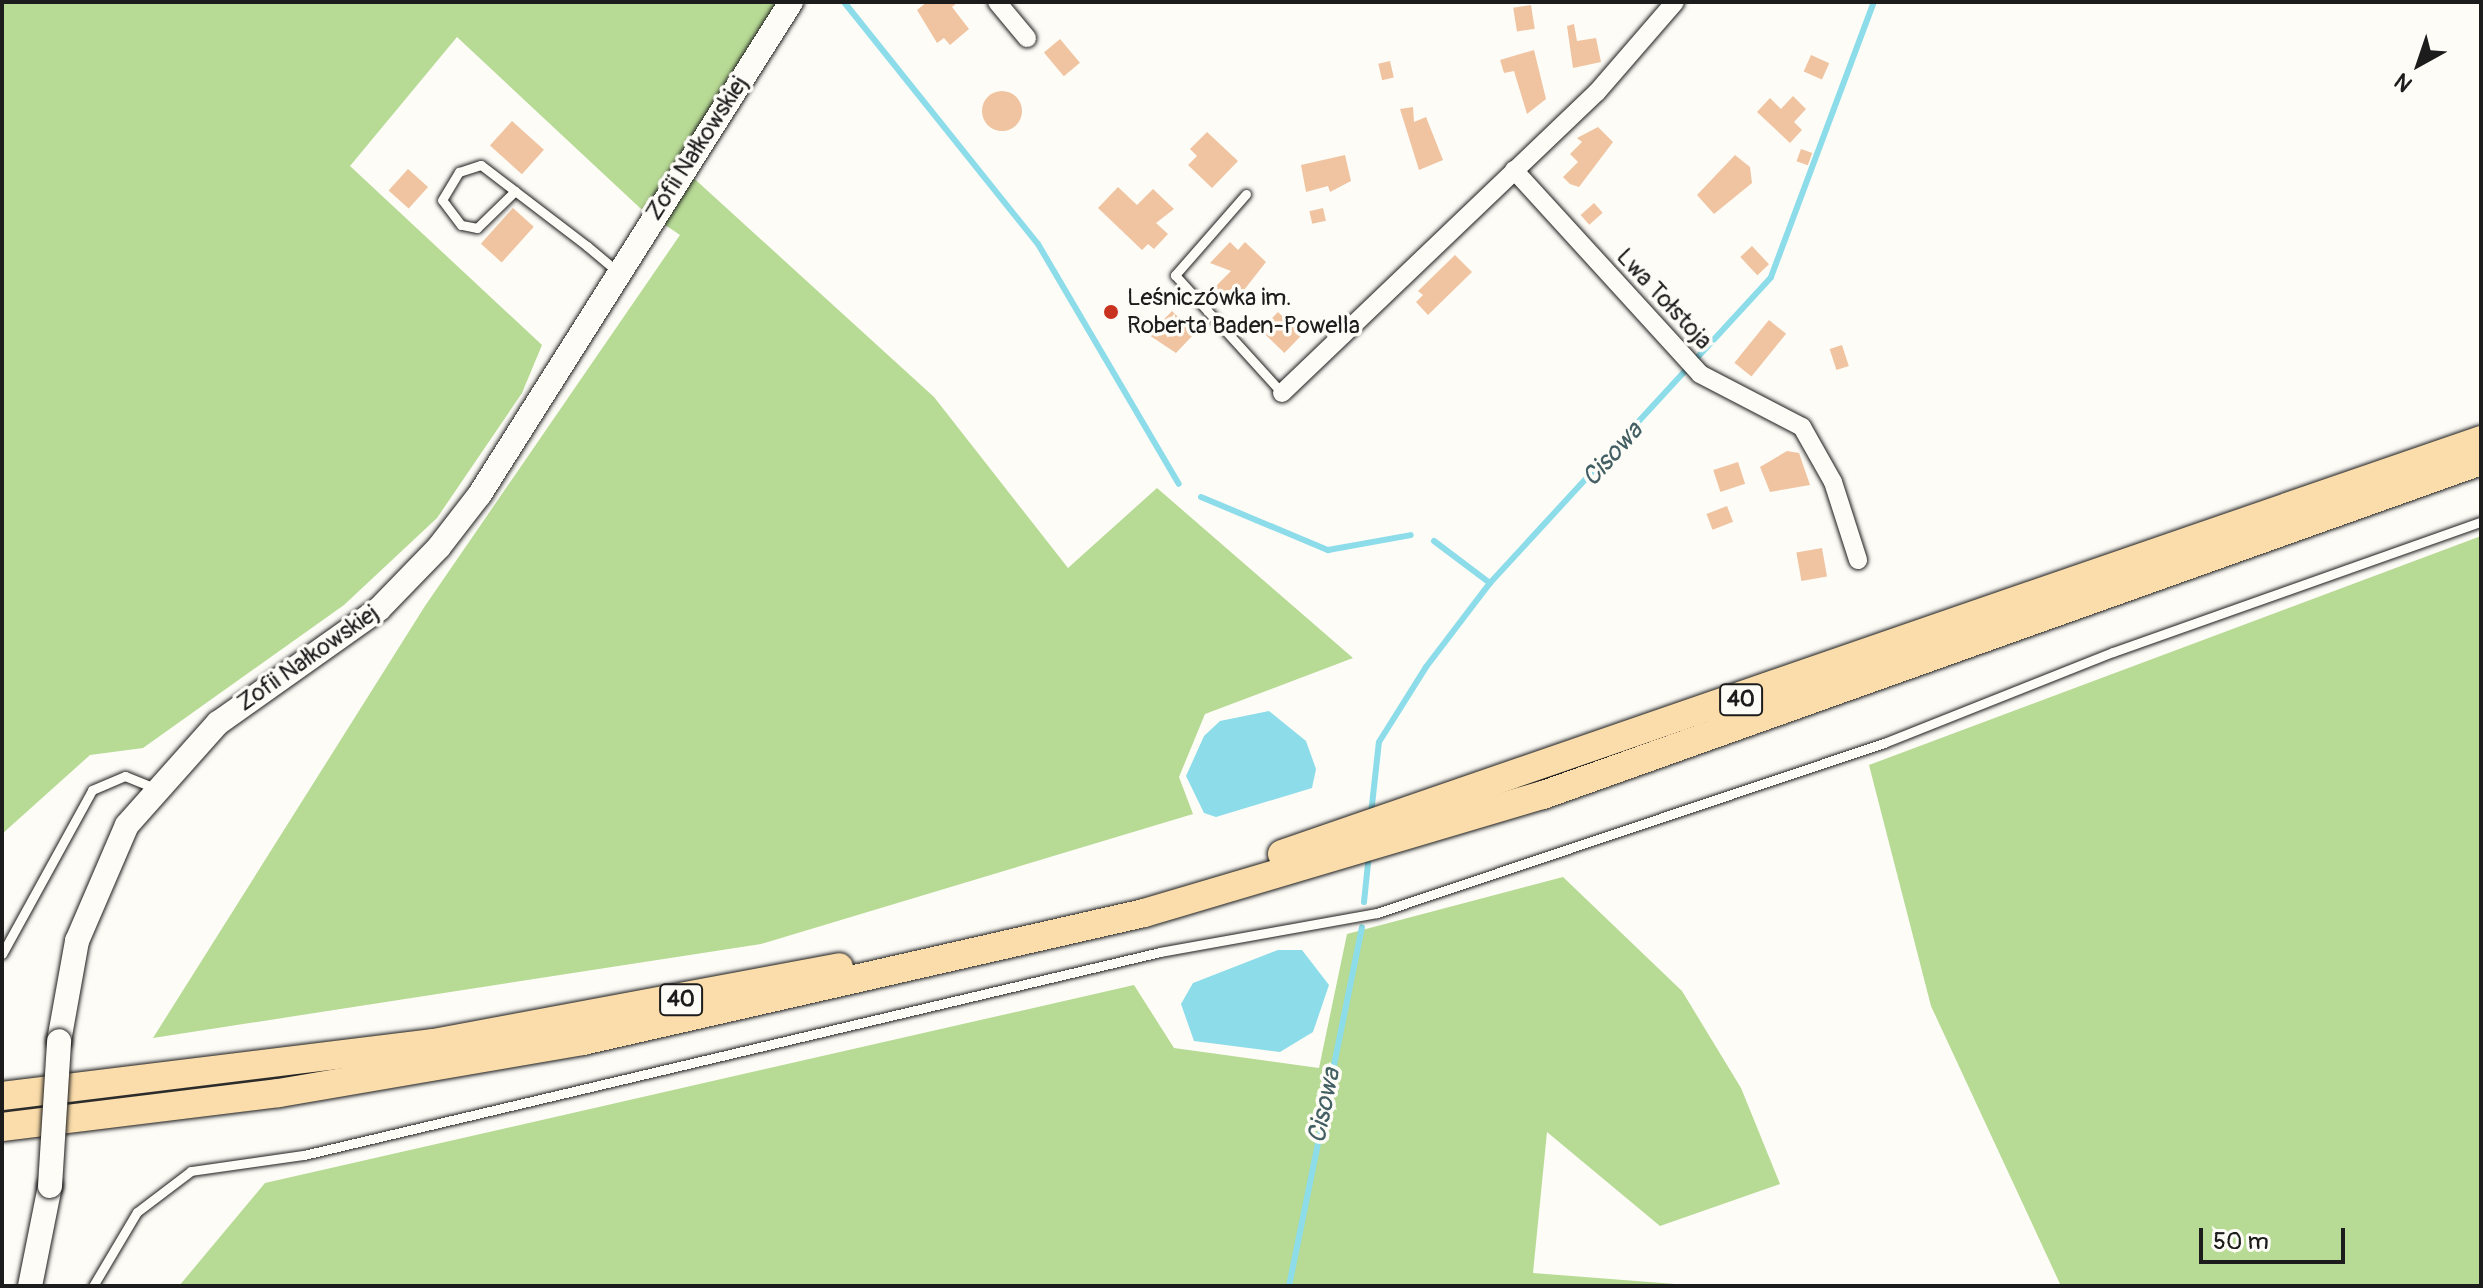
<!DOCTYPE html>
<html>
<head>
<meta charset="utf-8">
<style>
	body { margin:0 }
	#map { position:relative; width:2483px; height:1288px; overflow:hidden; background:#fdfcf7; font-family:Pangolin,sans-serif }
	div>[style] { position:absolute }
	.green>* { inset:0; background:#b7da94 }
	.water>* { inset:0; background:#8cdce9 }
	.stream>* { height:6px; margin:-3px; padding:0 3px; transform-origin:3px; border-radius:3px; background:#8cdce9 }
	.building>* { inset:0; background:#f0c4a0; transform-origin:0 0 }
	.round { border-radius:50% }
	.roads { filter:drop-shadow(0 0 2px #1c1c1c) drop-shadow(0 0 2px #1c1c1c) }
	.lane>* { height:9px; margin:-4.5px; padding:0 4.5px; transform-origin:4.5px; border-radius:4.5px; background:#fdfcf7 }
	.street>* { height:18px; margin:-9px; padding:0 9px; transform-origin:9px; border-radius:9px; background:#fdfcf7 }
	.secondary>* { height:24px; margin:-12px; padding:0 12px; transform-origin:12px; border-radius:12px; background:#fdfcf7 }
	.primary>* { height:28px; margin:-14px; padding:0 14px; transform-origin:14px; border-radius:14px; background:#fbddab }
	.bridges { filter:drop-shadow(0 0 2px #1c1c1c) drop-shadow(0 0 2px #1c1c1c) }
	.secondary-bridge>* { height:24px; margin:-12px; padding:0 12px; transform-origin:12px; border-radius:12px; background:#fdfcf7 }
	.dots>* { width:22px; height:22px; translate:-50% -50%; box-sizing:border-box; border:4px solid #fdfcf7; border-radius:50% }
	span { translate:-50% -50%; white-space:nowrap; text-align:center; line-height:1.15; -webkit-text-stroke:7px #fdfcf7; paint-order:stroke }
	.shield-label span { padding:2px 6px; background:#fdfcf7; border:2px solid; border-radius:6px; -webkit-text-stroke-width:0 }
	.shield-label { font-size:22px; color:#1c1c1c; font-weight:700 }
	.street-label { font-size:24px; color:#1c1c1c }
	.poi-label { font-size:24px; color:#1c1c1c }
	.left { translate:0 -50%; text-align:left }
	.water-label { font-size:26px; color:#435f64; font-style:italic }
	.frame { position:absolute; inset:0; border:4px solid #1c1c1c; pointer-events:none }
	.north { position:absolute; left:2379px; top:24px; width:80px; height:80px; -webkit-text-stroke:6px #fdfcf7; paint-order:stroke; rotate:220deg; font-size:22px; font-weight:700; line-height:32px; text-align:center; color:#1c1c1c }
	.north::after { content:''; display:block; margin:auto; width:28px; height:36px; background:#1c1c1c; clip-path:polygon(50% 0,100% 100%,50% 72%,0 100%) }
	.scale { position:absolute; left:2199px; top:1228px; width:146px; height:36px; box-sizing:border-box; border:4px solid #1c1c1c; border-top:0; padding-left:10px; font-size:24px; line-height:28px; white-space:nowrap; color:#1c1c1c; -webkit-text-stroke:6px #fdfcf7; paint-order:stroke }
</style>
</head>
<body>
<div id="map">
	<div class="green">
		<div style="clip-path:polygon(2px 2px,778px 2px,676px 162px,934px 397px,1068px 568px,1157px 488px,1353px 658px,1205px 714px,1179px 777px,1193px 814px,761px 944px,153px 1038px,425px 606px,680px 235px,640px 208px,457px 37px,350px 166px,542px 345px,522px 393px,437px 518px,344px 605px,143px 748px,90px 755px,2px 834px)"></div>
		<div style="clip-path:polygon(2481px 536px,2481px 1286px,2061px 1286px,1931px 1006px,1869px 765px)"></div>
		<div style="clip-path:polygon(1563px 877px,1682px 991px,1741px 1088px,1780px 1184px,1660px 1226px,1547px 1132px,1533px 1273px,1701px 1286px,179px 1286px,265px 1183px,1134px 985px,1174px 1048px,1319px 1068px,1347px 934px)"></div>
	</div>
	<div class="water">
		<div style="clip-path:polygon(1269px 711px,1306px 741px,1316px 769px,1312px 788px,1216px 817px,1204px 813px,1186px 776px,1204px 736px,1220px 721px)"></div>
		<div style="clip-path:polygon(1278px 950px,1302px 950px,1329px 985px,1313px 1032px,1280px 1052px,1194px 1041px,1181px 1004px,1193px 983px)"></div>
	</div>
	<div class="stream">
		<div style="left:844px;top:2px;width:310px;rotate:51.3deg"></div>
		<div style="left:1038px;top:244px;width:278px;rotate:59.6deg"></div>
		<div style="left:1201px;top:497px;width:138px;rotate:22.7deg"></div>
		<div style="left:1328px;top:550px;width:84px;rotate:-10.2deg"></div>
		<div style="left:1434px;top:541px;width:70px;rotate:36.9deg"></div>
		<div style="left:1371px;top:814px;width:72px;rotate:-83.7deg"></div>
		<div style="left:1379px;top:742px;width:89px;rotate:-57.9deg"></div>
		<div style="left:1426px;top:667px;width:106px;rotate:-52.7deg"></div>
		<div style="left:1490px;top:583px;width:415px;rotate:-47.4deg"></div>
		<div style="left:1771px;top:277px;width:294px;rotate:-69.5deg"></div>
		<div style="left:1364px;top:902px;width:48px;rotate:-84.1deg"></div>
		<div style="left:1289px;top:1286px;width:366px;rotate:-78.5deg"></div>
	</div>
	<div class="building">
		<div style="clip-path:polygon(927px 2px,958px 2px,952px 7px,969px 29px,950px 45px,944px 38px,937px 43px,917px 10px)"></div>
		<div style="left:1531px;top:5px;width:24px;height:18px;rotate:81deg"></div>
		<div style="clip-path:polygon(1574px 24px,1577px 41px,1596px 38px,1601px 62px,1573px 68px,1567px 26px)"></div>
		<div style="left:1060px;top:39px;width:31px;height:21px;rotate:50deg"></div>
		<div style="clip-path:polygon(1534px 50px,1546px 99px,1527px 114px,1514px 71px,1504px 73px,1500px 60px)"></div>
		<div style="left:1811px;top:55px;width:20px;height:18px;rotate:24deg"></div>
		<div style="left:1390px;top:61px;width:17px;height:12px;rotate:77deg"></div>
		<div class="round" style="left:982px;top:91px;width:40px;height:40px"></div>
		<div style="clip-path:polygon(1793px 96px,1806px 109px,1794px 122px,1802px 130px,1790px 143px,1757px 112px,1770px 98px,1781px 109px)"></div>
		<div style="clip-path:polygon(1413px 107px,1414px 122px,1426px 117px,1443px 160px,1419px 170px,1400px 109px)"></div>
		<div style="left:512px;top:121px;width:43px;height:33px;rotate:42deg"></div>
		<div style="clip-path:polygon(1598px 127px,1613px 142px,1579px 187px,1570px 184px,1563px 177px,1578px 162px,1570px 154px,1582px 142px,1577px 138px)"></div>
		<div style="clip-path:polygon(1207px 132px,1238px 161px,1212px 188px,1188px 165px,1197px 156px,1190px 149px)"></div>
		<div style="left:1801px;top:149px;width:12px;height:13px;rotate:20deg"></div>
		<div style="clip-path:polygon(1345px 155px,1351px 181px,1330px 192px,1328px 186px,1306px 192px,1301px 165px)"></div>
		<div style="clip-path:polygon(1735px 155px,1750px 167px,1752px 183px,1714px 214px,1697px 195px)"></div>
		<div style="left:408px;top:169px;width:27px;height:29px;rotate:42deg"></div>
		<div style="clip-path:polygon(1118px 187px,1137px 205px,1153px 189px,1174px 209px,1156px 223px,1168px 234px,1154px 249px,1148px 244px,1142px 250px,1098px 208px)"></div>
		<div style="left:1594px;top:203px;width:13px;height:18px;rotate:48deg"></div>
		<div style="left:513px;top:208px;width:28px;height:48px;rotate:42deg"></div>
		<div style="left:1323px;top:208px;width:13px;height:14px;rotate:77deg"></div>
		<div style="clip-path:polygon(1230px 242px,1238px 250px,1245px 242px,1266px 262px,1233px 304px,1215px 287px,1231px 271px,1210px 263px)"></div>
		<div style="left:1752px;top:246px;width:25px;height:16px;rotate:47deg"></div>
		<div style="clip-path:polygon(1455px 255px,1472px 272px,1428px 315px,1416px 302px,1423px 295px,1418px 291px)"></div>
		<div style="clip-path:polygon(1172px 311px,1195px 333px,1176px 353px,1149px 335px)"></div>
		<div style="left:1278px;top:312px;width:33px;height:25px;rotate:44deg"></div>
		<div style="left:1769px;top:320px;width:22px;height:55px;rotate:39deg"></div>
		<div style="left:1842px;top:345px;width:22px;height:13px;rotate:72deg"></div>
		<div style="clip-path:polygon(1787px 451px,1799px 453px,1810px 485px,1770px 492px,1760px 467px)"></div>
		<div style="left:1738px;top:462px;width:23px;height:26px;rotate:72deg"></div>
		<div style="left:1727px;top:506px;width:17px;height:22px;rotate:69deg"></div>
		<div style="left:1822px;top:548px;width:29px;height:26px;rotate:80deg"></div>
	</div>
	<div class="roads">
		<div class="lane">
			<div style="left:515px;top:191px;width:53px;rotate:135.8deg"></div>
			<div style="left:477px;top:228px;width:16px;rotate:-169deg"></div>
			<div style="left:461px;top:225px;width:31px;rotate:-127deg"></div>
			<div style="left:442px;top:200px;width:33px;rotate:-59deg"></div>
			<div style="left:459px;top:172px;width:23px;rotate:-18deg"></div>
			<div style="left:481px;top:165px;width:43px;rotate:37.4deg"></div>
			<div style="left:515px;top:191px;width:91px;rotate:37.4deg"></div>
			<div style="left:587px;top:246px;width:40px;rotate:40deg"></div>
			<div style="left:1246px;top:194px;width:108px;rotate:131.2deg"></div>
			<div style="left:1175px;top:275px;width:159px;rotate:47.8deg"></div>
			<div style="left:2px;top:954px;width:187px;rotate:-61.2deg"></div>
			<div style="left:92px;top:790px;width:36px;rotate:-23deg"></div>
			<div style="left:125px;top:776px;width:32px;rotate:22deg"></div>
			<div style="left:93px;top:1286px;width:86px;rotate:-59.3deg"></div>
			<div style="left:137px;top:1212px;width:68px;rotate:-37.2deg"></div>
			<div style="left:191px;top:1171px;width:114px;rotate:-8.1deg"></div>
			<div style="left:304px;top:1155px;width:880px;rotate:-13.34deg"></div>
			<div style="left:1160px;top:952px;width:220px;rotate:-10.2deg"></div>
			<div style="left:1377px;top:913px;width:535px;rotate:-18.54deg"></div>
			<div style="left:1884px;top:743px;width:246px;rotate:-21.7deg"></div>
			<div style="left:2113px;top:652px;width:390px;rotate:-19.5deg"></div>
		</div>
		<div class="street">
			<div style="left:997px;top:2px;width:47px;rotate:50.2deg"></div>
			<div style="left:1514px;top:170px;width:276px;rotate:47.6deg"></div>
			<div style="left:1700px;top:374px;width:115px;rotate:27.5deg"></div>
			<div style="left:1802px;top:427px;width:63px;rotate:60.6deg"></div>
			<div style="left:1833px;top:482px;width:82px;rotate:72.2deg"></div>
			<div style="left:1282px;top:393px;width:436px;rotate:-43.7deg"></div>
			<div style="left:1597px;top:92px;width:119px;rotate:-49.1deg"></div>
		</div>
		<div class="secondary">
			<div style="left:59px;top:1041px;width:102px;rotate:-79.8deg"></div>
			<div style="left:77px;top:941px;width:126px;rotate:-66.7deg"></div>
			<div style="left:127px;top:825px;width:137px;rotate:-48.3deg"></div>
			<div style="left:218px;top:723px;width:197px;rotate:-35.3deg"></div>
			<div style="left:379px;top:609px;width:86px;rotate:-45.9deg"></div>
			<div style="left:439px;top:547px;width:67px;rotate:-52.3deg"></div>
			<div style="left:480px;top:494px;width:582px;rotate:-57.7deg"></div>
			<div style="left:30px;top:1286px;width:102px;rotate:-78.7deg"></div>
		</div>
		<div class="primary">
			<div style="left:1282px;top:854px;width:1268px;rotate:-19.05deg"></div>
			<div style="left:2px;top:1096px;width:435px;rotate:-7deg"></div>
			<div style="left:434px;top:1043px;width:412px;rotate:-10.6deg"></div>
			<div style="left:2px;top:1127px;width:279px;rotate:-7deg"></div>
			<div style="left:279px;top:1093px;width:308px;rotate:-9.7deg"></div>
			<div style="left:583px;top:1041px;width:575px;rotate:-12.85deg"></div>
			<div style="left:1144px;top:913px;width:416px;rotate:-16.5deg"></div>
			<div style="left:1543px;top:795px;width:996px;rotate:-19.6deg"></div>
		</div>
	</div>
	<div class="bridges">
		<div class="secondary-bridge">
			<div style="left:50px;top:1186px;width:145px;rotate:-86.4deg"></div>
		</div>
	</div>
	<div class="dots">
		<div style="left:1111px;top:312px;background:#c8321e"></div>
	</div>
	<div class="shield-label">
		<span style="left:1741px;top:700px">40</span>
		<span style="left:681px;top:1000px">40</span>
	</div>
	<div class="street-label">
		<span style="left:697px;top:148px;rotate:-57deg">Zofii Nałkowskiej</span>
		<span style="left:1664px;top:299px;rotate:47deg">Lwa Tołstoja</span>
		<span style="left:308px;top:658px;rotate:-35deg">Zofii Nałkowskiej</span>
	</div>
	<div class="poi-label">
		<span class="left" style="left:1127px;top:312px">Leśniczówka im.<br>Roberta Baden-Powella</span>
	</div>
	<div class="water-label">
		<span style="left:1613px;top:455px;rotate:-48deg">Cisowa</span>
		<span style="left:1325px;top:1106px;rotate:-78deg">Cisowa</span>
	</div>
	<div class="frame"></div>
	<div class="north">N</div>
	<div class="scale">50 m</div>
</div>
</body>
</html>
